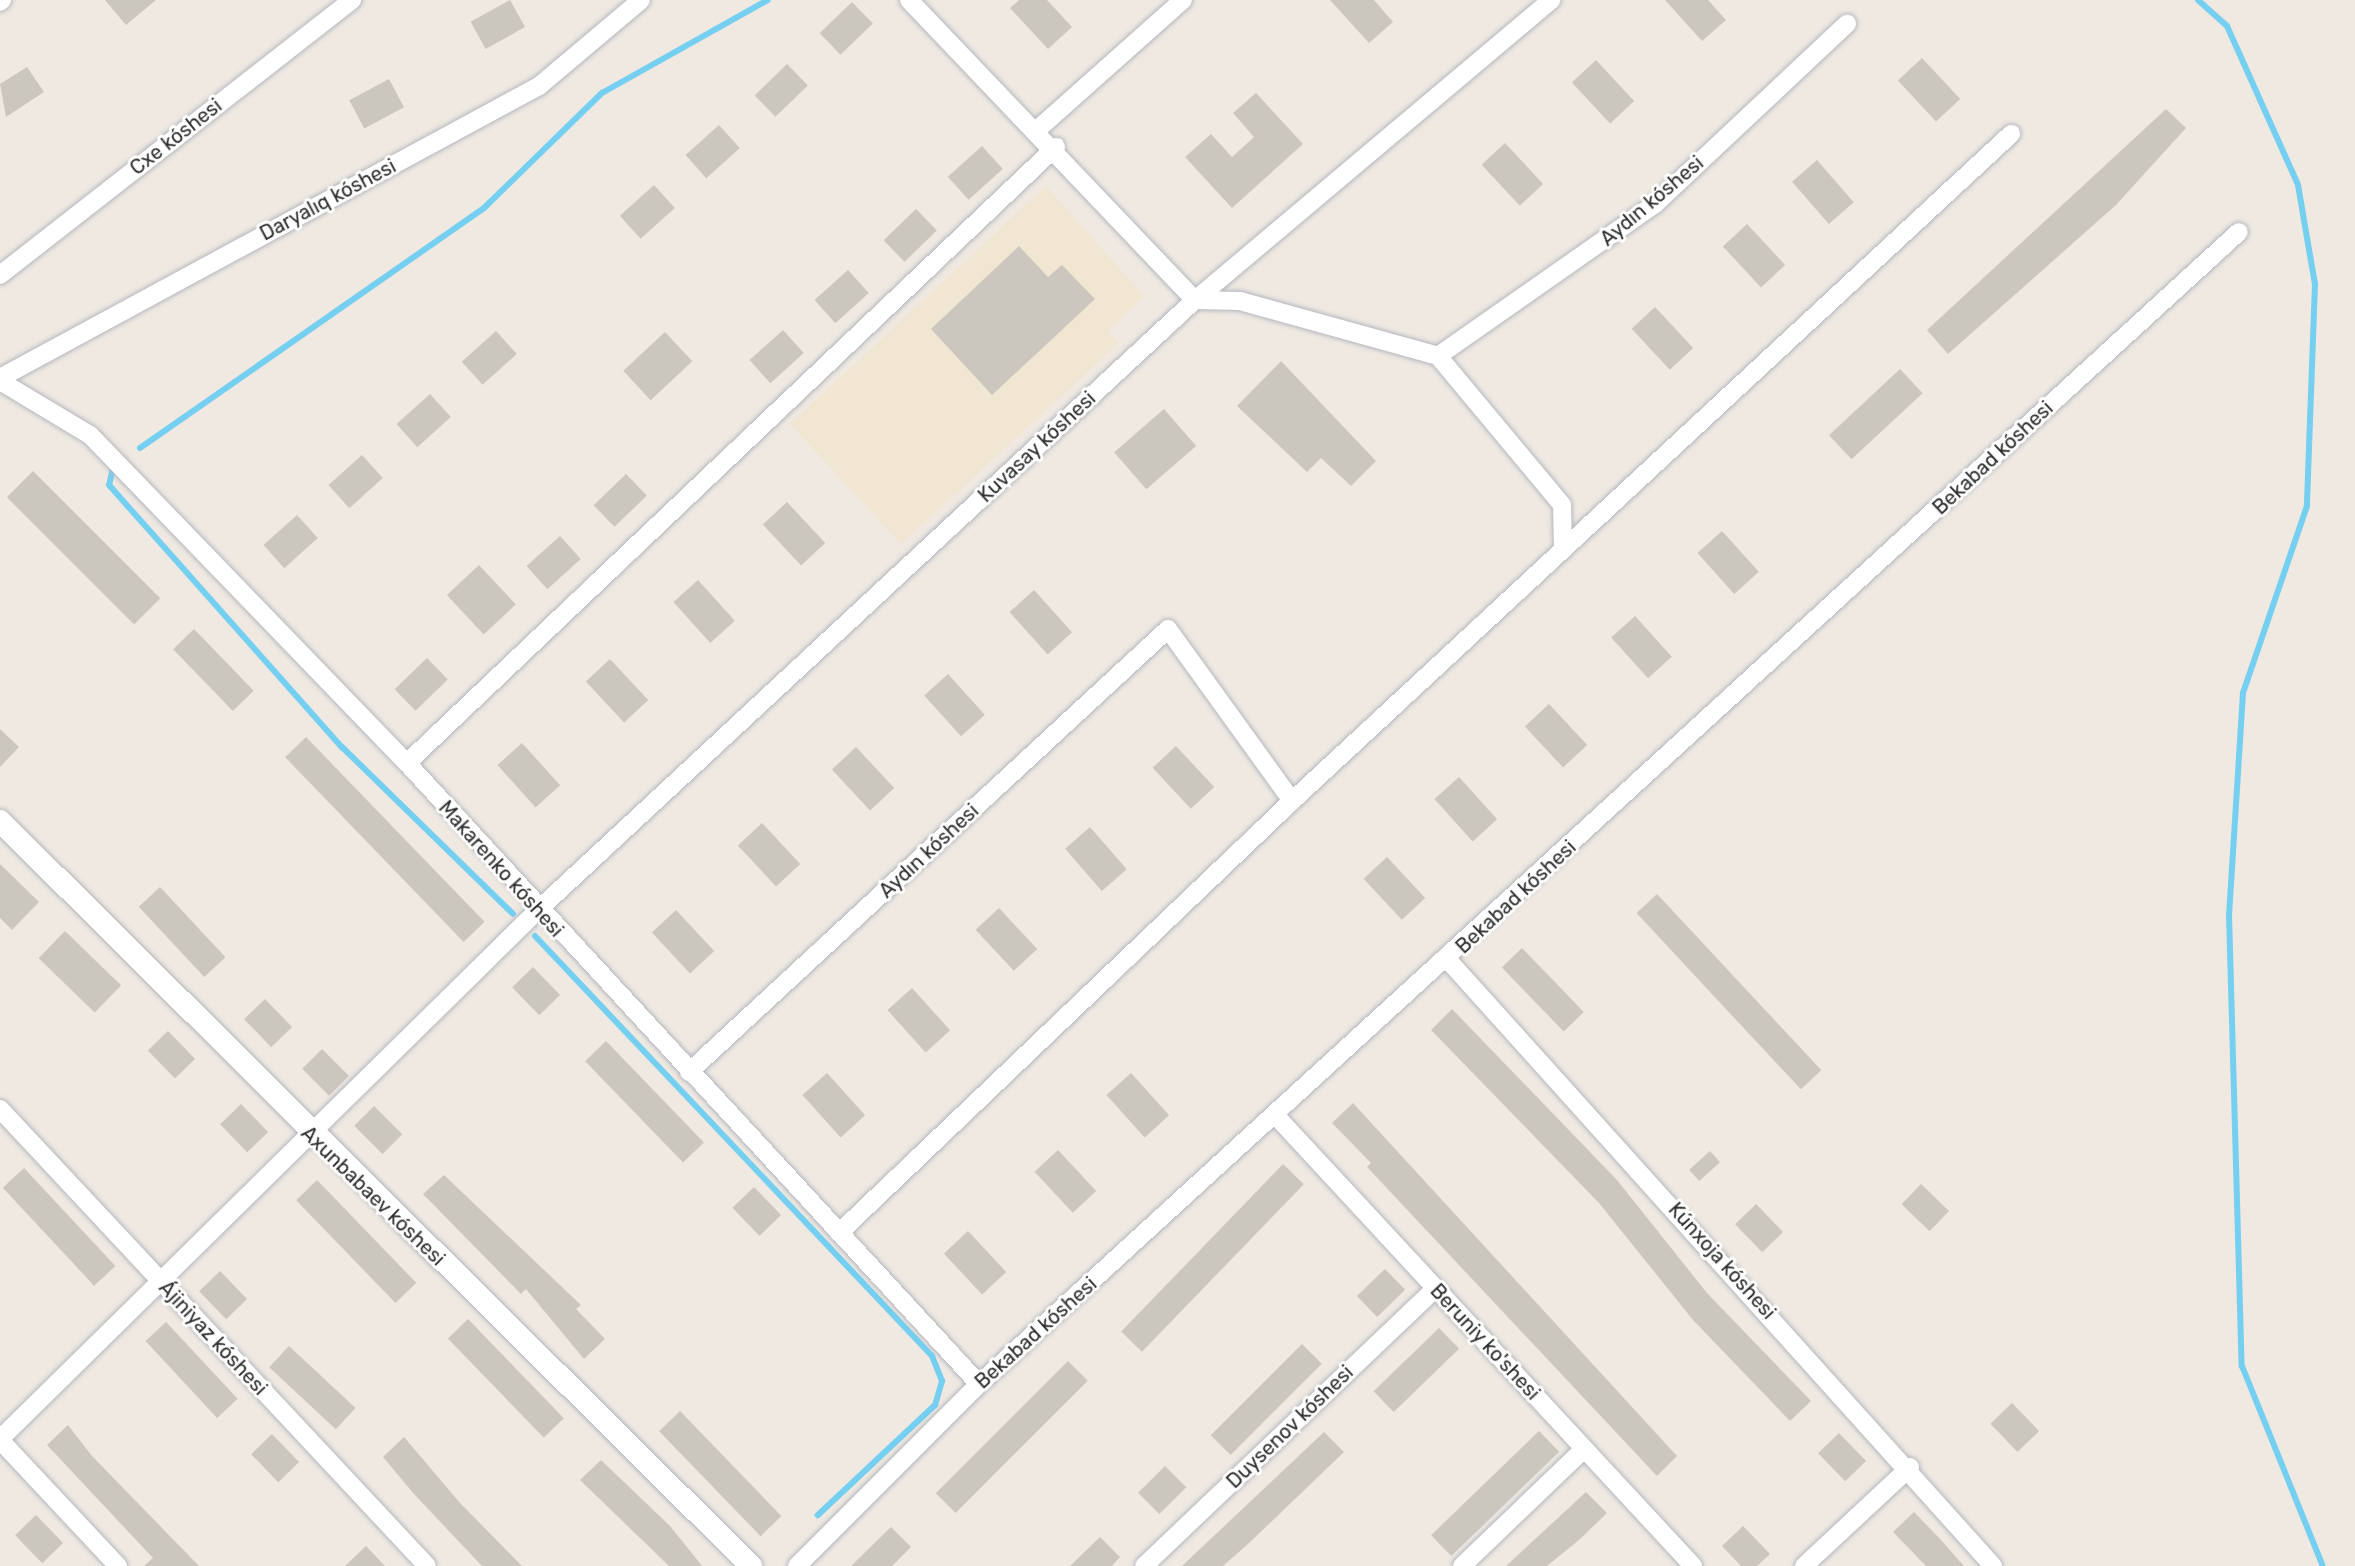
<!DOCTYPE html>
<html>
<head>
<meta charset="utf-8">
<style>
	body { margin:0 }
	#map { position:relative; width:2355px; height:1566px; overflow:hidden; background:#efe9e1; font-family:Rubik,sans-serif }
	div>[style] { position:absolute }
	.education>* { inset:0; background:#f0e6d1 }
	.stream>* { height:6px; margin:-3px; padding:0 3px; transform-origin:3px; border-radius:3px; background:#75cff0 }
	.building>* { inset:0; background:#cbc7bf; transform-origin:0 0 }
	.roads { filter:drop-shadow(0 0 2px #b4b7c1) drop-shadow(0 0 2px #b4b7c1) }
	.minor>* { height:18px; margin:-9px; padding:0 9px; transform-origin:9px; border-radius:9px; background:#fff }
	.tertiary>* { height:22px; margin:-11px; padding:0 11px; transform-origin:11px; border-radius:11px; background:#fff }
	span { translate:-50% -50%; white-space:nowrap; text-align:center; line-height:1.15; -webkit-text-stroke:6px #fff; paint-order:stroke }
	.street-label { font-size:20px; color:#2e2e2e }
</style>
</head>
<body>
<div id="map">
	<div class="education">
		<div style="clip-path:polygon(1046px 186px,1144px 296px,1108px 331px,1119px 343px,901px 544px,790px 424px)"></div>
	</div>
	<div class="stream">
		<div style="left:2198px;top:0;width:39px;rotate:42deg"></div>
		<div style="left:2227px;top:26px;width:174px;rotate:65.9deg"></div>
		<div style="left:2298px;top:185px;width:100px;rotate:80.3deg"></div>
		<div style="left:2315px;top:284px;width:222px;rotate:92.1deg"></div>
		<div style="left:2307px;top:506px;width:198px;rotate:108.9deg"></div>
		<div style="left:2243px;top:693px;width:221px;rotate:93.6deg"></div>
		<div style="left:2229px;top:914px;width:452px;rotate:88.4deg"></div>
		<div style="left:2242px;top:1366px;width:216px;rotate:68deg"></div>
		<div style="left:140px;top:448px;width:419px;rotate:-34.9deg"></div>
		<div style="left:484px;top:208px;width:165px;rotate:-44.3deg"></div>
		<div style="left:602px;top:93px;width:190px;rotate:-29.3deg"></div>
		<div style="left:113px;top:468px;width:17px;rotate:103deg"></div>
		<div style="left:109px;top:485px;width:351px;rotate:48.4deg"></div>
		<div style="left:342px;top:747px;width:239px;rotate:44.3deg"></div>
		<div style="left:535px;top:936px;width:578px;rotate:46.61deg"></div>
		<div style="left:932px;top:1356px;width:27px;rotate:68deg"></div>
		<div style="left:942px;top:1381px;width:25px;rotate:106deg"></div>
		<div style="left:935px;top:1405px;width:161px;rotate:136.8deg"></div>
	</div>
	<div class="building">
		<div style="clip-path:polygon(105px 0,156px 0,126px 25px)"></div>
		<div style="left:510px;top:0;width:31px;height:45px;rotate:61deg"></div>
		<div style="clip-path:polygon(1019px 0,1047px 0,1072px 27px,1048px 49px,1010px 8px)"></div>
		<div style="clip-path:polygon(1330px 0,1374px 0,1393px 22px,1369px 43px)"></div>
		<div style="clip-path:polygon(1665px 0,1708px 0,1726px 20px,1702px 41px)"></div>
		<div style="left:852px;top:2px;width:30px;height:45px;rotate:46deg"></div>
		<div style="left:1922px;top:58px;width:56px;height:33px;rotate:47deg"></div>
		<div style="left:1596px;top:60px;width:56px;height:33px;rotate:47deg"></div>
		<div style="left:787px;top:64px;width:30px;height:45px;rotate:46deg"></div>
		<div style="clip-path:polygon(27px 67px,44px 92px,6px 117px,0 84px)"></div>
		<div style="left:389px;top:79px;width:32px;height:45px;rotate:62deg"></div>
		<div style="clip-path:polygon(1256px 93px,1303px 144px,1232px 208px,1185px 157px,1211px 134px,1232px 157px,1254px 137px,1233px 113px)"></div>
		<div style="clip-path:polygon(2166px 109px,2186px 128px,2116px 205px,1948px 354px,1927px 330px)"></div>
		<div style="left:719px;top:125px;width:31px;height:45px;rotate:48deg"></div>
		<div style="left:1505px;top:143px;width:56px;height:32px;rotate:47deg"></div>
		<div style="left:982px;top:146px;width:31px;height:46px;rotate:48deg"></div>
		<div style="left:1817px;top:160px;width:56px;height:33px;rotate:49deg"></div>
		<div style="left:654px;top:185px;width:31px;height:46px;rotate:48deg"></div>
		<div style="left:916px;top:209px;width:30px;height:45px;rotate:46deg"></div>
		<div style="left:1747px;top:224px;width:56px;height:33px;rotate:47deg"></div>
		<div style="clip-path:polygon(1019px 246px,1048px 277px,1062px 265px,1095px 299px,992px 395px,931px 329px)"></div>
		<div style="left:848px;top:270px;width:31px;height:45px;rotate:48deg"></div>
		<div style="left:1655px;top:307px;width:56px;height:32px;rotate:47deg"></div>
		<div style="left:783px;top:330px;width:31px;height:45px;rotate:48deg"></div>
		<div style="left:496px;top:331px;width:31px;height:46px;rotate:48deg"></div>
		<div style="left:665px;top:332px;width:40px;height:57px;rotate:47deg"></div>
		<div style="clip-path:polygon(1281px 361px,1376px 461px,1351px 486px,1321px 458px,1307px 472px,1237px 406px)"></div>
		<div style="left:1900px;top:369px;width:33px;height:97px;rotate:47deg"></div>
		<div style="left:430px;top:394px;width:31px;height:45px;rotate:48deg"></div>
		<div style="left:1164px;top:409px;width:49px;height:66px;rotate:49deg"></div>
		<div style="left:362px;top:455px;width:31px;height:45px;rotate:48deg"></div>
		<div style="left:33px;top:471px;width:180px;height:37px;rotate:45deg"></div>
		<div style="left:626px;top:474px;width:30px;height:45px;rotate:46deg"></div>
		<div style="left:787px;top:502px;width:56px;height:33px;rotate:47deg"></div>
		<div style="left:297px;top:515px;width:31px;height:45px;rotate:48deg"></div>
		<div style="left:1722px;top:531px;width:55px;height:33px;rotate:48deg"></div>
		<div style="left:560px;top:536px;width:31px;height:45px;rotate:48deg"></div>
		<div style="left:479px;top:565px;width:54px;height:44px;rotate:47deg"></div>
		<div style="left:698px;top:580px;width:55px;height:33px;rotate:48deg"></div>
		<div style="left:1034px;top:590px;width:57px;height:33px;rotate:48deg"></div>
		<div style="left:1635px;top:616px;width:55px;height:32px;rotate:48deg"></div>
		<div style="left:194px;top:629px;width:86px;height:29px;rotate:46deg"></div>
		<div style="left:427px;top:658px;width:30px;height:45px;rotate:46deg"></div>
		<div style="left:610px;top:659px;width:56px;height:33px;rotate:47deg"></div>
		<div style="left:948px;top:674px;width:55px;height:32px;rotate:48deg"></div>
		<div style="left:1549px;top:704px;width:56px;height:33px;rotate:47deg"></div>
		<div style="clip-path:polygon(0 729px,19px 747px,0 767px)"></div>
		<div style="left:306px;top:737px;width:257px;height:29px;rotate:46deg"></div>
		<div style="left:522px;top:743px;width:57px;height:33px;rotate:48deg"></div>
		<div style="left:1176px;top:746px;width:56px;height:32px;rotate:47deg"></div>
		<div style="left:856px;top:747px;width:56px;height:33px;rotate:47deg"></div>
		<div style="left:1459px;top:777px;width:57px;height:33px;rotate:48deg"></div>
		<div style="left:762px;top:823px;width:56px;height:33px;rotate:47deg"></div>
		<div style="left:1090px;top:827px;width:56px;height:33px;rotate:49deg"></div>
		<div style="left:1387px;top:857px;width:56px;height:32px;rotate:47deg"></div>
		<div style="clip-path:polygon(0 864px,39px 902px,12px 930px,0 918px)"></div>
		<div style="left:160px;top:887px;width:96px;height:29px;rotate:47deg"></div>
		<div style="left:1657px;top:894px;width:241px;height:28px;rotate:47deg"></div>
		<div style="left:999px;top:908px;width:56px;height:32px;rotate:47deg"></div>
		<div style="left:676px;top:910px;width:56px;height:33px;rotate:47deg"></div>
		<div style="left:65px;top:931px;width:78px;height:38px;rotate:44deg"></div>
		<div style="left:1522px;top:948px;width:89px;height:28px;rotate:46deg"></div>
		<div style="left:533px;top:967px;width:39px;height:29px;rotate:46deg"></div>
		<div style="left:912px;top:988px;width:57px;height:33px;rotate:48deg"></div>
		<div style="left:265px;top:999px;width:39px;height:29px;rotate:46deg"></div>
		<div style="clip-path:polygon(1452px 1009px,1617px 1180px,1707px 1293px,1811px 1401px,1790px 1421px,1693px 1320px,1599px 1203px,1431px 1030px)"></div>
		<div style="left:168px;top:1031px;width:39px;height:28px;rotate:46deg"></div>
		<div style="left:606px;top:1041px;width:141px;height:29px;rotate:46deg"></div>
		<div style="left:322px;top:1049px;width:38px;height:28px;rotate:45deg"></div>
		<div style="left:827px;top:1073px;width:57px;height:33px;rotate:48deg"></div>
		<div style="left:1131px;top:1073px;width:57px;height:33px;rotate:48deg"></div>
		<div style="clip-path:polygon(1353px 1103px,1677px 1456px,1657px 1476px,1367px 1167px,1371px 1163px,1332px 1123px)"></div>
		<div style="left:241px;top:1104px;width:39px;height:29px;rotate:46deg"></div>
		<div style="left:374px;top:1106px;width:40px;height:28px;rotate:45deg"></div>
		<div style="left:1058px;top:1150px;width:56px;height:32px;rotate:47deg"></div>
		<div style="left:1710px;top:1151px;width:15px;height:28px;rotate:48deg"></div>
		<div style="left:1283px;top:1164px;width:29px;height:233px;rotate:44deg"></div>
		<div style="left:24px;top:1168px;width:134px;height:29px;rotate:47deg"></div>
		<div style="clip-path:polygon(444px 1175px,581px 1305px,576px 1309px,605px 1339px,584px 1359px,526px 1289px,521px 1294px,423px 1194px)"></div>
		<div style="left:317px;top:1180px;width:143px;height:29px;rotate:46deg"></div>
		<div style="left:1921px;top:1184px;width:39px;height:28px;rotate:44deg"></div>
		<div style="left:754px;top:1187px;width:39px;height:30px;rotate:46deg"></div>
		<div style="left:1756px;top:1204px;width:39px;height:29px;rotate:46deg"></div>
		<div style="left:968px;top:1231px;width:56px;height:33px;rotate:47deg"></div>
		<div style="left:1385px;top:1269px;width:29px;height:39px;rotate:46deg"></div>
		<div style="left:220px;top:1271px;width:39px;height:29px;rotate:46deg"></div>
		<div style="left:468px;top:1319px;width:138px;height:28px;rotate:46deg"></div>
		<div style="left:166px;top:1322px;width:105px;height:28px;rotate:47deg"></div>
		<div style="left:1439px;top:1328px;width:29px;height:91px;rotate:46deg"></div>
		<div style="left:1302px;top:1344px;width:28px;height:129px;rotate:45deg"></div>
		<div style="left:289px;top:1346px;width:91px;height:29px;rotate:43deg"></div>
		<div style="left:1068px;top:1361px;width:28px;height:187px;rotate:45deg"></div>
		<div style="left:2012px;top:1403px;width:39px;height:30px;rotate:46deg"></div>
		<div style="left:680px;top:1411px;width:146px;height:29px;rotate:46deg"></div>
		<div style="clip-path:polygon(68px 1425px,92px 1456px,199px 1566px,144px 1566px,153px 1558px,47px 1445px)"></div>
		<div style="left:1539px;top:1431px;width:29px;height:150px;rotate:46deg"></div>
		<div style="clip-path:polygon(1324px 1432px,1344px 1452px,1248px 1544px,1223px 1566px,1182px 1566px)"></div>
		<div style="left:1839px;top:1433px;width:39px;height:29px;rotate:46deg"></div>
		<div style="left:272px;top:1434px;width:39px;height:29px;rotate:46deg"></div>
		<div style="clip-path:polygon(404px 1437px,460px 1503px,522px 1566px,482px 1566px,414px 1494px,383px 1457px)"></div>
		<div style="clip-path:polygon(601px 1460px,670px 1526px,702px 1566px,669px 1566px,580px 1480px)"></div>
		<div style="left:1165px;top:1466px;width:30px;height:38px;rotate:45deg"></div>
		<div style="clip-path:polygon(1586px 1492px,1607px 1513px,1579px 1540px,1547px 1566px,1506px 1566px)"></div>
		<div style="clip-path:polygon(1914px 1512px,1941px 1540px,1964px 1566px,1926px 1566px,1893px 1532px)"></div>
		<div style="left:36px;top:1515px;width:39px;height:29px;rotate:46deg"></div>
		<div style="clip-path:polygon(1743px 1526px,1770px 1554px,1757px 1566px,1741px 1566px,1722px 1546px)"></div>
		<div style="clip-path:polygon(891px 1527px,911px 1547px,892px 1566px,851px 1566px)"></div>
		<div style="clip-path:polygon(1100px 1537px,1120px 1557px,1112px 1566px,1070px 1566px)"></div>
		<div style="clip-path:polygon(366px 1546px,385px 1566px,345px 1566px)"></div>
	</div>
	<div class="roads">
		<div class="minor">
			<div style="left:909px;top:0;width:414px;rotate:46.4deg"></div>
			<div style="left:1195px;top:300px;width:45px;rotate:1.3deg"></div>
			<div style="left:1240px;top:301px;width:205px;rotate:15.5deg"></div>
			<div style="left:1438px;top:356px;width:194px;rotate:50.2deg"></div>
			<div style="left:1562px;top:505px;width:45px;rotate:88.7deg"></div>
			<div style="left:0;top:2px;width:3px;rotate:-45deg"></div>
			<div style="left:1038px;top:129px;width:194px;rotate:-41.7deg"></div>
			<div style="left:0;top:275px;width:447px;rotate:-38deg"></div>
			<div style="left:1438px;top:356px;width:264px;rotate:-35deg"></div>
			<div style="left:1654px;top:205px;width:265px;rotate:-43.2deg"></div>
			<div style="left:0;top:378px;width:613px;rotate:-28.45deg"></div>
			<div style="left:539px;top:86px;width:133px;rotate:-40.1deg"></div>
			<div style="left:0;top:381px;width:105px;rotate:31deg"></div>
			<div style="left:90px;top:435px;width:456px;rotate:46deg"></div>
			<div style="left:407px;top:763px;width:844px;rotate:47.35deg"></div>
			<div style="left:407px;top:763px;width:895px;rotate:-43.51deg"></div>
			<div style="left:1448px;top:960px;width:815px;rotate:48.03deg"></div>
			<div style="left:689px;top:1072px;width:652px;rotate:-42.76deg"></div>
			<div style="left:1168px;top:629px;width:212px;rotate:54.2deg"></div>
			<div style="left:0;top:1109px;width:625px;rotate:46.94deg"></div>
			<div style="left:1277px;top:1117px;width:612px;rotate:47.18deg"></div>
			<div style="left:839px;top:1233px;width:626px;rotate:-43.64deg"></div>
			<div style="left:1292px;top:801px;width:981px;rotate:-42.85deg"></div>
			<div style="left:0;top:1439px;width:755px;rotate:-44.52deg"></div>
			<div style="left:538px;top:910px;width:897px;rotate:-42.88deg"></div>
			<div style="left:1195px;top:300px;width:466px;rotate:-40.1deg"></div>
			<div style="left:0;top:1440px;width:173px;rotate:46.9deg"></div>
			<div style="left:797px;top:1566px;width:257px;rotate:-45deg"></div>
			<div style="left:979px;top:1384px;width:1707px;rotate:-42.44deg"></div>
			<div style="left:1144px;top:1566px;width:402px;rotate:-43.6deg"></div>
			<div style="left:1462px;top:1566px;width:169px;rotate:-43.8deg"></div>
			<div style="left:1804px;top:1566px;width:145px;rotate:-43deg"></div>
		</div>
		<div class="tertiary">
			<div style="left:0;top:821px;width:1058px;rotate:44.77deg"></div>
		</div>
	</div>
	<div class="street-label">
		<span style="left:176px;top:137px;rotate:-38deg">Cxe kóshesi</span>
		<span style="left:328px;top:200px;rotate:-28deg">Daryalıq kóshesi</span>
		<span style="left:1652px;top:201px;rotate:-40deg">Aydın kóshesi</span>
		<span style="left:1037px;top:447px;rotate:-43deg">Kuvasay kóshesi</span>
		<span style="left:1993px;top:458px;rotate:-43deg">Bekabad kóshesi</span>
		<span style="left:929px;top:851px;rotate:-43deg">Aydın kóshesi</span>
		<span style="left:501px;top:869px;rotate:48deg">Makarenko kóshesi</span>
		<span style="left:1516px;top:897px;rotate:-43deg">Bekabad kóshesi</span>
		<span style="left:373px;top:1196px;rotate:44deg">Axunbabaev kóshesi</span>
		<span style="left:1722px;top:1261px;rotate:48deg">Kúnxoja kóshesi</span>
		<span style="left:1036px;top:1333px;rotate:-42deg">Bekabad kóshesi</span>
		<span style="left:213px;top:1338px;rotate:47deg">Ájiniyaz kóshesi</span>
		<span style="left:1485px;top:1342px;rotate:47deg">Beruniy ko'shesi</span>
		<span style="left:1290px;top:1427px;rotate:-44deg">Duysenov kóshesi</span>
	</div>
</div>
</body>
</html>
